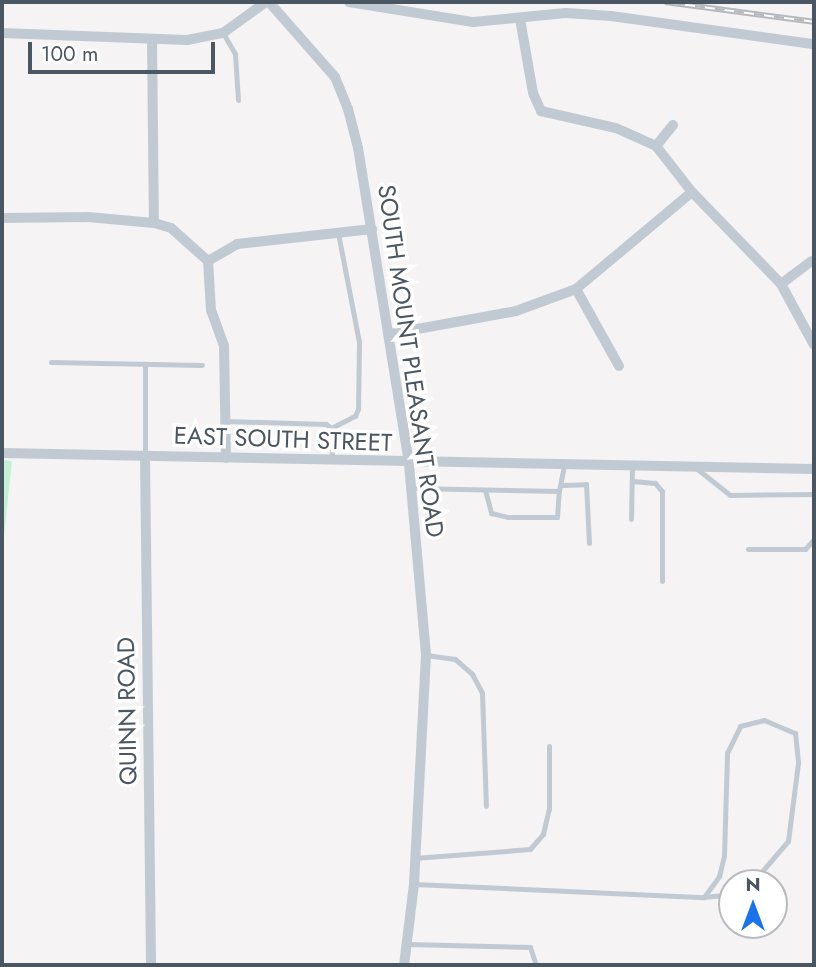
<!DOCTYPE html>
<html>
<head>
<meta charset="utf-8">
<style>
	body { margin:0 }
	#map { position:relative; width:816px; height:967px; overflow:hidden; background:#f5f3f3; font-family:Jost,sans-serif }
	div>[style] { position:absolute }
	.green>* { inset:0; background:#c3f1d5; transform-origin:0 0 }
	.service>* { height:5px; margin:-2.5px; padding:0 2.5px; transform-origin:2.5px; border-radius:2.5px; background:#c1cad2 }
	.minor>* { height:10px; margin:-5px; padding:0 5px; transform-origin:5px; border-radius:5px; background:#c1cad2 }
	.rail>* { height:6px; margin-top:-3px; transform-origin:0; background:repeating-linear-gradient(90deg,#fff 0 10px,#b5b8bd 0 20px); box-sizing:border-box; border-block:2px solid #b5b8bd }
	span { translate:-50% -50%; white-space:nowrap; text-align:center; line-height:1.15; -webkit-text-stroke:7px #fff; paint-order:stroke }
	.street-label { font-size:24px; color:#4a5661 }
	.frame { position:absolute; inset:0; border:4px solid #4a5661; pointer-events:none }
	.north { position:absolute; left:718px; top:869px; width:70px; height:70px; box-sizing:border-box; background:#fff; border:2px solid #b7bbc0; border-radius:50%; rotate:0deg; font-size:19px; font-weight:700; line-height:28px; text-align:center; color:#4a5661 }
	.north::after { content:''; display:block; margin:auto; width:24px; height:32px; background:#1a73e8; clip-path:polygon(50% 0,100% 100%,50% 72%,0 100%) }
	.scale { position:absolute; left:28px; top:42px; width:187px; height:32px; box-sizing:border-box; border:4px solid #4a5661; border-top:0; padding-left:9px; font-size:21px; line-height:24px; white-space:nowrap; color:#4a5661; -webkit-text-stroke:5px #fff; paint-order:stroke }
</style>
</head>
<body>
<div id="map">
	<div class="green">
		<div style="left:2px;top:460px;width:10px;height:505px;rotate:6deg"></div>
	</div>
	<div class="service">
		<div style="left:223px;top:33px;width:24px;rotate:60deg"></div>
		<div style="left:235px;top:54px;width:46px;rotate:86.3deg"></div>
		<div style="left:51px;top:362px;width:151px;rotate:1.1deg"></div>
		<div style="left:145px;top:364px;width:92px;rotate:90deg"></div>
		<div style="left:225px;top:421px;width:101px;rotate:1.7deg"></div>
		<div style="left:326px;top:424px;width:6px;rotate:39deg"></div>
		<div style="left:331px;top:428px;width:33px;rotate:88deg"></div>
		<div style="left:331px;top:428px;width:27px;rotate:-27deg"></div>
		<div style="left:355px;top:416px;width:8px;rotate:-67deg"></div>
		<div style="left:358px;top:409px;width:67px;rotate:-89.1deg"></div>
		<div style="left:359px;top:342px;width:111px;rotate:-100.9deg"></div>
		<div style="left:696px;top:468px;width:43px;rotate:38.5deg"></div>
		<div style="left:730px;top:495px;width:84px;rotate:-0.7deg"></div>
		<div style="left:632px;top:481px;width:23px;rotate:5deg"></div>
		<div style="left:655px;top:483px;width:11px;rotate:49deg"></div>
		<div style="left:662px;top:491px;width:90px;rotate:90deg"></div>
		<div style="left:563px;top:485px;width:23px;rotate:-2deg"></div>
		<div style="left:586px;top:484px;width:59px;rotate:87.1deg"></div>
		<div style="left:411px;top:488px;width:148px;rotate:1.2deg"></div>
		<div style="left:559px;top:491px;width:25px;rotate:-79deg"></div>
		<div style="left:485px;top:490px;width:24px;rotate:75deg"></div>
		<div style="left:491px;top:513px;width:17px;rotate:13deg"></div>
		<div style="left:508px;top:517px;width:49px"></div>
		<div style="left:557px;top:517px;width:26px;rotate:-86deg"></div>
		<div style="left:631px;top:519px;width:52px;rotate:-88.9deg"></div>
		<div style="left:748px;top:549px;width:57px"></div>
		<div style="left:805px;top:549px;width:13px;rotate:-48deg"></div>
		<div style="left:426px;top:655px;width:29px;rotate:8deg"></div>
		<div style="left:455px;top:659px;width:23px;rotate:41deg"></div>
		<div style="left:472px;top:674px;width:21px;rotate:62deg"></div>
		<div style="left:482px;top:693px;width:113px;rotate:88deg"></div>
		<div style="left:414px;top:858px;width:116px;rotate:-4.4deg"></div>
		<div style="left:530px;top:849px;width:20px;rotate:-49deg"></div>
		<div style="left:543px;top:834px;width:26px;rotate:-77deg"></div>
		<div style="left:549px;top:809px;width:63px;rotate:-90deg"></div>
		<div style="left:414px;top:884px;width:290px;rotate:2.6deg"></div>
		<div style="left:704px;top:897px;width:28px;rotate:-6deg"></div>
		<div style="left:704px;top:897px;width:26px;rotate:-54deg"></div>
		<div style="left:719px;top:876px;width:21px;rotate:-76deg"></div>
		<div style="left:724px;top:856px;width:103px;rotate:-88.3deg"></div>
		<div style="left:727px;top:753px;width:30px;rotate:-64deg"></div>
		<div style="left:740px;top:726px;width:25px;rotate:-14deg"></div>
		<div style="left:764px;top:720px;width:34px;rotate:23deg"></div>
		<div style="left:795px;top:733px;width:30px;rotate:84deg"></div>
		<div style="left:798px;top:763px;width:79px;rotate:97.3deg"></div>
		<div style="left:788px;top:841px;width:55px;rotate:130.6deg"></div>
		<div style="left:407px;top:944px;width:123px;rotate:1.4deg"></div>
		<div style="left:530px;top:947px;width:19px;rotate:72deg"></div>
	</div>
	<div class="minor">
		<div style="left:269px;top:2px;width:100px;rotate:48.7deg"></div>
		<div style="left:335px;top:77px;width:35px;rotate:68deg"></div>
		<div style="left:348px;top:109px;width:40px;rotate:75.6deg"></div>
		<div style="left:358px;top:148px;width:320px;rotate:80.8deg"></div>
		<div style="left:409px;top:464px;width:192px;rotate:84.9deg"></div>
		<div style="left:426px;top:655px;width:229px;rotate:93deg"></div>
		<div style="left:414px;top:884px;width:82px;rotate:97deg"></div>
		<div style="left:349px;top:2px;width:126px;rotate:9.2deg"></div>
		<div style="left:473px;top:22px;width:93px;rotate:-5.5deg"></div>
		<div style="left:566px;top:13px;width:45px;rotate:3.8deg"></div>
		<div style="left:611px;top:16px;width:205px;rotate:7.9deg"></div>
		<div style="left:520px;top:19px;width:75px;rotate:80deg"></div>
		<div style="left:533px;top:93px;width:20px;rotate:66deg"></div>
		<div style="left:541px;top:111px;width:77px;rotate:12.8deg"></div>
		<div style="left:616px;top:128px;width:44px;rotate:24.2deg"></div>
		<div style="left:656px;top:146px;width:27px;rotate:-51deg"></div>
		<div style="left:2px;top:33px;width:185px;rotate:2.2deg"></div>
		<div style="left:187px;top:40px;width:37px;rotate:-11deg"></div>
		<div style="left:223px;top:33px;width:53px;rotate:-35.8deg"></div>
		<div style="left:152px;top:39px;width:184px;rotate:89.4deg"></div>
		<div style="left:656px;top:146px;width:58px;rotate:52deg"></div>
		<div style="left:692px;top:192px;width:128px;rotate:45.9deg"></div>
		<div style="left:781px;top:284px;width:38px;rotate:-37deg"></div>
		<div style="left:2px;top:218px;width:86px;rotate:-0.7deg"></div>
		<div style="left:88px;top:217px;width:66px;rotate:5.2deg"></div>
		<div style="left:154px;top:223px;width:18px;rotate:16deg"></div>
		<div style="left:171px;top:228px;width:50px;rotate:41.7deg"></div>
		<div style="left:208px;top:261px;width:49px;rotate:86.5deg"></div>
		<div style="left:211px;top:310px;width:38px;rotate:70deg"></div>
		<div style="left:224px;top:346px;width:112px;rotate:89deg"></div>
		<div style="left:208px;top:261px;width:34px;rotate:-30deg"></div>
		<div style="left:237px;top:244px;width:136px;rotate:-6.3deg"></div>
		<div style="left:781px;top:284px;width:69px;rotate:61.6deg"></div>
		<div style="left:576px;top:289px;width:88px;rotate:60.8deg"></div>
		<div style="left:390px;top:334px;width:128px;rotate:-10.3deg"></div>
		<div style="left:516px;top:311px;width:64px;rotate:-20.1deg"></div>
		<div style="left:576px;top:289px;width:151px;rotate:-39.9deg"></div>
		<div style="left:2px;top:453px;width:812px;rotate:1.13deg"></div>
		<div style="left:145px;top:456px;width:509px;rotate:89.32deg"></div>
	</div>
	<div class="rail">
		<div style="left:665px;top:2px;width:150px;rotate:7.6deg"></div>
	</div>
	<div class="street-label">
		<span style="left:411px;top:361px;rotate:82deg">SOUTH MOUNT PLEASANT ROAD</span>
		<span style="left:283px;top:439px;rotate:2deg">EAST SOUTH STREET</span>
		<span style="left:127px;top:711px;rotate:-91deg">QUINN ROAD</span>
	</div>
	<div class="frame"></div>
	<div class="north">N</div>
	<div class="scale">100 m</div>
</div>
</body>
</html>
